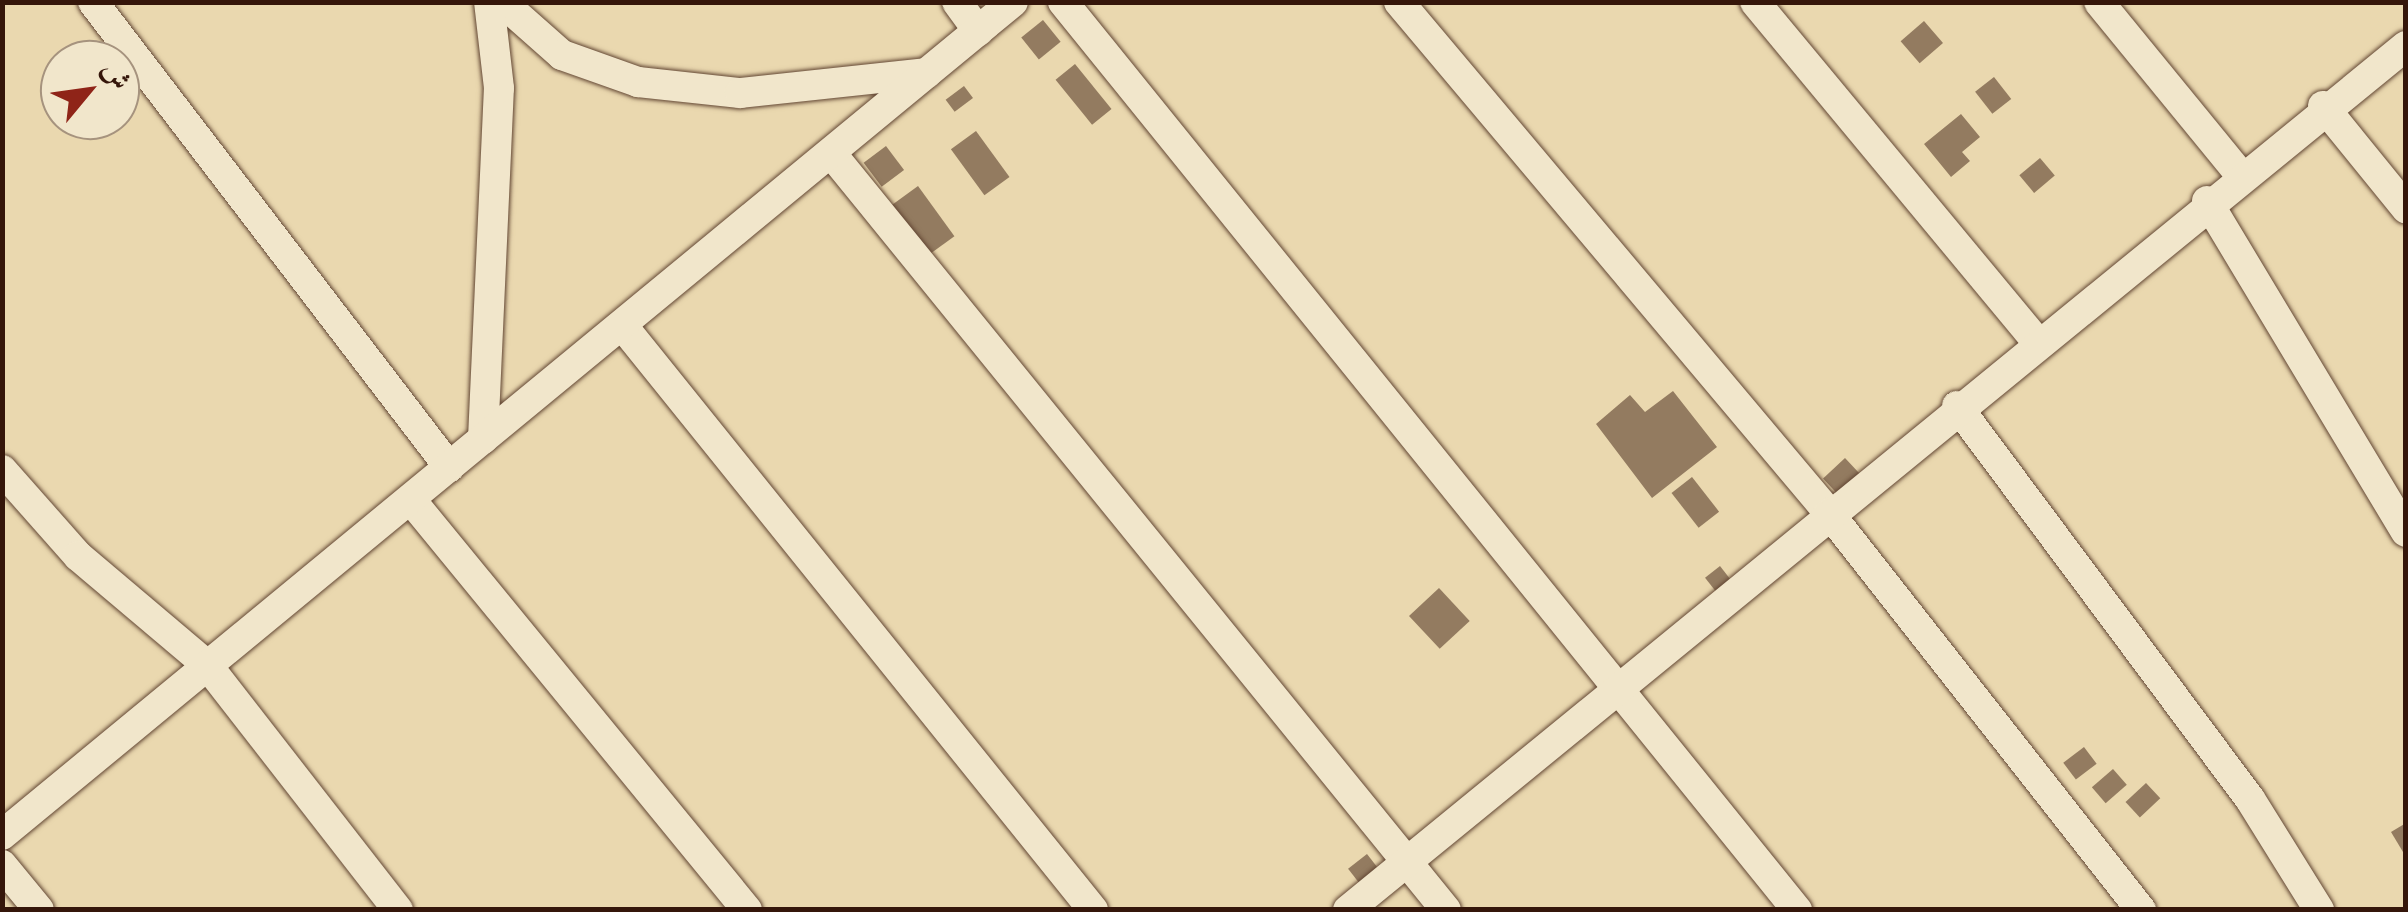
<!DOCTYPE html>
<html>
<head>
<meta charset="utf-8">
<style>
	body { margin:0 }
	#map { position:relative; width:2408px; height:912px; overflow:hidden; background:#ead8af; font-family:Vollkorn,Amiri,serif }
	div>[style] { position:absolute }
	.building>* { inset:0; background:#937b60; transform-origin:0 0 }
	.roads { filter:drop-shadow(0 0 2px #624633) drop-shadow(0 0 2px #624633) }
	.street>* { height:30px; margin:-15px; padding:0 15px; transform-origin:15px; border-radius:15px; background:#f1e6cb }
	span { translate:-50% -50%; white-space:nowrap; text-align:center; line-height:1.15; -webkit-text-stroke:8px #f1e6cb; paint-order:stroke }
	.frame { position:absolute; inset:0; border:5px solid #35160a; pointer-events:none }
	.north { position:absolute; left:40px; top:40px; width:100px; height:100px; box-sizing:border-box; background:#f1e6cb; border:2px solid #a6937e; border-radius:50%; rotate:61deg; font-size:28px; font-weight:700; line-height:40px; text-align:center; color:#35160a }
	.north::after { content:''; display:block; margin:auto; width:35px; height:45px; background:#8f2418; clip-path:polygon(50% 0,100% 100%,50% 72%,0 100%) }
</style>
</head>
<body>
<div id="map">
	<div class="building">
		<div style="left:1043px;top:20px;width:28px;height:28px;rotate:51deg"></div>
		<div style="left:1924px;top:21px;width:29px;height:31px;rotate:49deg"></div>
		<div style="left:1075px;top:64px;width:58px;height:25px;rotate:51deg"></div>
		<div style="left:1994px;top:77px;width:28px;height:24px;rotate:52deg"></div>
		<div style="left:964px;top:86px;width:15px;height:23px;rotate:53deg"></div>
		<div style="clip-path:polygon(1961px 114px,1980px 137px,1962px 152px,1970px 161px,1951px 177px,1924px 144px)"></div>
		<div style="left:976px;top:131px;width:57px;height:31px;rotate:54deg"></div>
		<div style="left:886px;top:146px;width:30px;height:28px;rotate:53deg"></div>
		<div style="left:2040px;top:158px;width:23px;height:27px;rotate:50deg"></div>
		<div style="left:918px;top:186px;width:62px;height:34px;rotate:54deg"></div>
		<div style="clip-path:polygon(1673px 391px,1717px 447px,1652px 498px,1596px 424px,1630px 395px,1645px 412px)"></div>
		<div style="left:1845px;top:458px;width:22px;height:30px;rotate:47deg"></div>
		<div style="left:1692px;top:477px;width:44px;height:26px;rotate:52deg"></div>
		<div style="left:1720px;top:566px;width:24px;height:19px;rotate:52deg"></div>
		<div style="left:1439px;top:588px;width:45px;height:41px;rotate:47deg"></div>
		<div style="left:2084px;top:747px;width:21px;height:26px;rotate:53deg"></div>
		<div style="left:2113px;top:769px;width:21px;height:28px;rotate:49deg"></div>
		<div style="left:2146px;top:783px;width:21px;height:28px;rotate:47deg"></div>
		<div style="clip-path:polygon(2406px 823px,2406px 857px,2391px 832px)"></div>
		<div style="left:1367px;top:854px;width:24px;height:24px;rotate:52deg"></div>
	</div>
	<div class="roads">
		<div class="street">
			<div style="left:93px;top:2px;width:586px;rotate:52.56deg"></div>
			<div style="left:502px;top:2px;width:80px;rotate:41.5deg"></div>
			<div style="left:562px;top:55px;width:81px;rotate:19.6deg"></div>
			<div style="left:638px;top:82px;width:103px;rotate:6.2deg"></div>
			<div style="left:740px;top:93px;width:188px;rotate:-6.1deg"></div>
			<div style="left:957px;top:2px;width:36px;rotate:54deg"></div>
			<div style="left:1063px;top:2px;width:1168px;rotate:51.05deg"></div>
			<div style="left:1399px;top:2px;width:668px;rotate:49.92deg"></div>
			<div style="left:1829px;top:513px;width:505px;rotate:51.84deg"></div>
			<div style="left:1755px;top:2px;width:440px;rotate:50.3deg"></div>
			<div style="left:2099px;top:2px;width:222px;rotate:50.7deg"></div>
			<div style="left:2323px;top:106px;width:132px;rotate:50.9deg"></div>
			<div style="left:831px;top:153px;width:975px;rotate:50.91deg"></div>
			<div style="left:2207px;top:201px;width:386px;rotate:59deg"></div>
			<div style="left:622px;top:325px;width:751px;rotate:51.16deg"></div>
			<div style="left:1957px;top:406px;width:490px;rotate:53.3deg"></div>
			<div style="left:2250px;top:799px;width:131px;rotate:58.1deg"></div>
			<div style="left:483px;top:439px;width:351px;rotate:-87.4deg"></div>
			<div style="left:499px;top:88px;width:87px;rotate:-96.6deg"></div>
			<div style="left:2px;top:470px;width:115px;rotate:48.5deg"></div>
			<div style="left:78px;top:556px;width:170px;rotate:40.2deg"></div>
			<div style="left:208px;top:666px;width:309px;rotate:52.1deg"></div>
			<div style="left:411px;top:500px;width:530px;rotate:50.66deg"></div>
			<div style="left:2px;top:835px;width:1310px;rotate:-39.49deg"></div>
			<div style="left:2px;top:865px;width:58px;rotate:50.6deg"></div>
			<div style="left:1348px;top:910px;width:1366px;rotate:-39.24deg"></div>
		</div>
	</div>
	<div class="frame"></div>
	<div class="north">ش</div>
</div>
</body>
</html>
